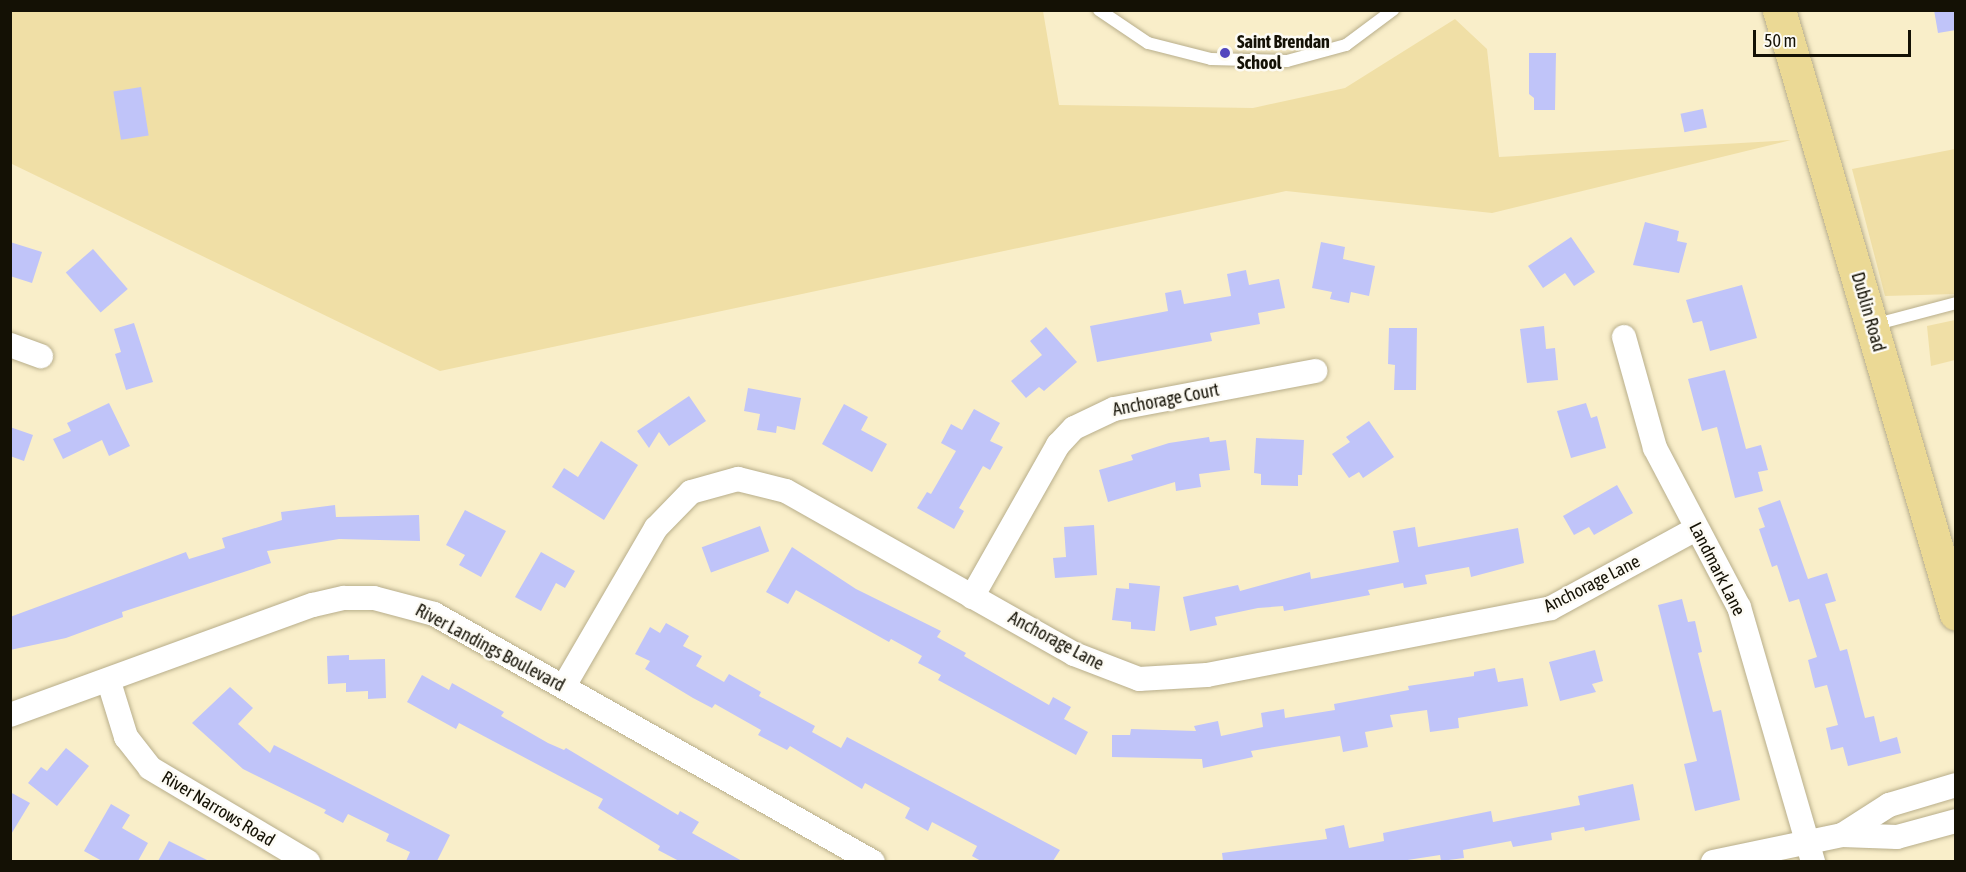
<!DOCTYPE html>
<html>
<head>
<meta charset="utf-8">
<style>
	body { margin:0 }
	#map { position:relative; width:1966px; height:872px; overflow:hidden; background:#f9eec9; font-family:"Asap Condensed",sans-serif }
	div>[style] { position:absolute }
	.green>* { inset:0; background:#f0dfa6 }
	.building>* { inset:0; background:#c0c4f9; transform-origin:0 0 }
	.roads { filter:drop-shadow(0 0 2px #b8ae8b) drop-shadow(0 0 2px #b8ae8b) }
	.service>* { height:12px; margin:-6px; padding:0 6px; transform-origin:6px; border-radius:6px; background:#fff }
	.minor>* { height:24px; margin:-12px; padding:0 12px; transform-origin:12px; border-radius:12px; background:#fff }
	.primary>* { height:33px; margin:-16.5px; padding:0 16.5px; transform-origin:16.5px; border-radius:16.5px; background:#ebd995 }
	.dots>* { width:16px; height:16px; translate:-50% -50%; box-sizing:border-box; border:3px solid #fdfbf4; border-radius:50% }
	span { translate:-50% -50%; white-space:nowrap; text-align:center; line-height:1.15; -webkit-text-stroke:5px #fdfbf4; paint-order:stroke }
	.poi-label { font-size:18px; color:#141105; font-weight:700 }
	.left { translate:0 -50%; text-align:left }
	.street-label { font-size:18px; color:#141105 }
	.frame { position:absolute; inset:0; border:12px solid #141105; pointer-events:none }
	.scale { position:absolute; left:1753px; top:30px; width:158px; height:27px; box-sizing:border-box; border:3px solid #141105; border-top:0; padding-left:8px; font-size:18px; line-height:21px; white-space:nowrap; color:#141105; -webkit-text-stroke:4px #fdfbf4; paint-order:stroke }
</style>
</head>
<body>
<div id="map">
	<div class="green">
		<div style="clip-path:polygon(10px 11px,1043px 11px,1059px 105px,1253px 108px,1345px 88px,1455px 19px,1487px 49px,1499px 157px,1791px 140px,1492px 213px,1286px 191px,440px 371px,12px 164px)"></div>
		<div style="clip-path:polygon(1955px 149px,1955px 294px,1885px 296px,1852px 169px)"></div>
		<div style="clip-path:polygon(1955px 320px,1955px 360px,1931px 366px,1927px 326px)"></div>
	</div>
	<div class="building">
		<div style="clip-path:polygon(1934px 10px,1956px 10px,1956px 30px,1938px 33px)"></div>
		<div style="clip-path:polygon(1529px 53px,1556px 53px,1555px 110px,1534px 110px,1534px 98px,1529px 94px)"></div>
		<div style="left:141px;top:87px;width:49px;height:28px;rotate:81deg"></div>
		<div style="left:1703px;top:109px;width:19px;height:23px;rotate:78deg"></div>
		<div style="clip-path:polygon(1645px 222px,1679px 231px,1677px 241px,1687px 243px,1679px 273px,1633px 265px)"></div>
		<div style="clip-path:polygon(1571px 237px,1595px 272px,1574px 286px,1565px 273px,1543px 288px,1528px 266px)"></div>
		<div style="clip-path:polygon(10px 242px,42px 252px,32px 283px,10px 276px)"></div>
		<div style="clip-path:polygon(1321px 242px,1345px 247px,1343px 259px,1375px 266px,1369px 296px,1351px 292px,1349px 303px,1330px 299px,1332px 292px,1312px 288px)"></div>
		<div style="left:93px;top:249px;width:53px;height:36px;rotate:49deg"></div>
		<div style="clip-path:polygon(1246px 270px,1249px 285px,1279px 279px,1285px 308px,1258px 313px,1260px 324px,1210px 333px,1212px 341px,1097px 362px,1090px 326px,1168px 311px,1165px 293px,1181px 290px,1184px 304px,1231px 296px,1227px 274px)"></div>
		<div style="clip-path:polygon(1742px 285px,1757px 338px,1710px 351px,1702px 321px,1693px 323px,1686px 300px)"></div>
		<div style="clip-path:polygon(134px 323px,153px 382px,126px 390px,115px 354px,121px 352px,114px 329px)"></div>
		<div style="clip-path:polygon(1544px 326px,1546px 349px,1555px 348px,1558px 380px,1527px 383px,1520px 329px)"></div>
		<div style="clip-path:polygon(1046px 327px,1077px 362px,1044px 391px,1039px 387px,1026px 398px,1011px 381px,1042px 355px,1030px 341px)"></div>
		<div style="clip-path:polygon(1389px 328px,1417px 328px,1416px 390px,1394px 390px,1395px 365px,1388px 364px)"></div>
		<div style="clip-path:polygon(1725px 370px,1746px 449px,1761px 445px,1768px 470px,1758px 472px,1763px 491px,1735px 498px,1717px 427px,1702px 431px,1688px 379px)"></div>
		<div style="clip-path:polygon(748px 388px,801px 398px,795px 430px,777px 426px,776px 433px,757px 430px,760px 414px,744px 411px)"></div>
		<div style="clip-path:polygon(689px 396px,706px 421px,669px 446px,659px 432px,649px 448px,637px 431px)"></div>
		<div style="clip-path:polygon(109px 403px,130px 446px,109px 456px,102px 440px,63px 459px,53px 439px,71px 431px,67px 423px)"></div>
		<div style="clip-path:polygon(1586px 403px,1591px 418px,1597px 416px,1606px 448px,1571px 458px,1557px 411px)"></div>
		<div style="clip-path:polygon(844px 404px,868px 417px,861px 430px,887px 444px,872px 472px,822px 444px)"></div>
		<div style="clip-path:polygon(974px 409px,1000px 423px,990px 441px,1003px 447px,990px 470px,983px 466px,959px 508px,964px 511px,954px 529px,917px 508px,927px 492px,931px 494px,956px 451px,941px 443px,951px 424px,962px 430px)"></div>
		<div style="clip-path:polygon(1369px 421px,1394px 457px,1363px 478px,1359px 472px,1349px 478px,1332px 454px,1350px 442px,1346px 437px)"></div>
		<div style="clip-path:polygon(10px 427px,33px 435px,24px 461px,10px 456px)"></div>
		<div style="clip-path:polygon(1209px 437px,1210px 442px,1226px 440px,1230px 470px,1199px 474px,1201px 487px,1176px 491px,1175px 482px,1108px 502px,1099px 470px,1133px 460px,1131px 455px,1169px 443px)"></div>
		<div style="clip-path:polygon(1256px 438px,1304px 440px,1302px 475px,1298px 475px,1298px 486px,1261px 485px,1261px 474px,1254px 473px)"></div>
		<div style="clip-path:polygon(601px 441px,638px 465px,604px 520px,552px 487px,564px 468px,578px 477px)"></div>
		<div style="clip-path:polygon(1617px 485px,1633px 513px,1594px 535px,1589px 527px,1574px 535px,1563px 516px)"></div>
		<div style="clip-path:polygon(1780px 500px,1808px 579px,1827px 573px,1836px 601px,1825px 604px,1840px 651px,1847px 649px,1865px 718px,1874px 716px,1880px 742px,1897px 737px,1901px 753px,1848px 766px,1843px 747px,1831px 750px,1826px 728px,1838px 725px,1827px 685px,1815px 688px,1808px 660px,1817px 657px,1799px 599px,1789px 602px,1777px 565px,1772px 567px,1759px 529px,1765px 527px,1758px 508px)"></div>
		<div style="clip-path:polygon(335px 505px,336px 517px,419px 515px,420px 541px,339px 539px,267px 551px,271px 563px,122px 612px,123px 617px,66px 638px,10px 650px,10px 617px,186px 552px,189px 559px,225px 548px,222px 538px,282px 520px,281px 512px)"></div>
		<div style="clip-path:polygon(465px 510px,506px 531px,481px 577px,459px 565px,465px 555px,446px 545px)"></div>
		<div style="clip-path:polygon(1094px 525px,1097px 575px,1055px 578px,1053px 558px,1066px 557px,1064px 527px)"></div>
		<div style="left:760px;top:526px;width:27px;height:62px;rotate:70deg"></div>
		<div style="clip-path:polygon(1415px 527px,1418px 547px,1518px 528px,1524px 563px,1471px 577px,1469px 567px,1425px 575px,1427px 584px,1404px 588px,1403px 583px,1368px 590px,1370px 595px,1284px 611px,1283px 606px,1258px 608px,1215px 617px,1217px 625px,1190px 631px,1183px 597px,1238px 585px,1240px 591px,1310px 572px,1311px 579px,1399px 562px,1393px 531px)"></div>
		<div style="clip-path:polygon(792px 547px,856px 589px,941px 631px,937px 637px,966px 653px,964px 656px,1049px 705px,1053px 697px,1071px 707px,1064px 719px,1088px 732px,1076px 755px,938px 680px,941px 675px,918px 663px,922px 656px,891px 639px,889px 642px,796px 590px,788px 604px,766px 592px)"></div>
		<div style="clip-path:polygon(541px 552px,575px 571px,565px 588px,556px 583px,541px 611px,515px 597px)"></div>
		<div style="clip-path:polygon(1129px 583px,1160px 586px,1155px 631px,1131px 629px,1131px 622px,1112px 620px,1116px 588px,1129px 589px)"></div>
		<div style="clip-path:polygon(1682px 599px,1688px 622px,1695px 621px,1702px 652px,1698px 653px,1713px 712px,1721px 710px,1740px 800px,1695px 811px,1684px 764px,1697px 761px,1658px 605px)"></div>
		<div style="clip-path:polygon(666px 623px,689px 636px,683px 646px,702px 656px,696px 666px,724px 682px,729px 674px,761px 692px,759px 696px,815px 726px,812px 732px,841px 748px,847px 737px,1060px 850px,1053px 861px,981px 861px,972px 856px,977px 846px,932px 822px,928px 831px,905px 818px,910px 808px,865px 783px,862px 789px,790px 746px,787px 750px,758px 735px,761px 730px,715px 704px,712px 708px,693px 698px,645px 669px,650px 661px,635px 654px,650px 627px,660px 633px)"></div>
		<div style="clip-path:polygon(1595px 650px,1603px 681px,1592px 684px,1596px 692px,1560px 701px,1549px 662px)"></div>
		<div style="clip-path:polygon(349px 655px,349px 660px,385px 659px,386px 698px,368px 699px,368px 691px,346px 692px,346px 683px,328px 684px,327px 656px)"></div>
		<div style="clip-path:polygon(1495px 668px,1498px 682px,1523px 678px,1528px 706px,1458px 718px,1459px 728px,1430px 732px,1427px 710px,1390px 715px,1393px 727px,1365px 732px,1368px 747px,1343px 752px,1340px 736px,1251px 751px,1253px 757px,1203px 768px,1202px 759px,1112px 757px,1112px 735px,1130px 735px,1131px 729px,1196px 731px,1194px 726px,1218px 721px,1221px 736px,1263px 727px,1261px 713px,1284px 709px,1285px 718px,1335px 710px,1334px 704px,1409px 690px,1408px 686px,1474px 676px,1474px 672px)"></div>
		<div style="clip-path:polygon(422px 675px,449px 690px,452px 683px,504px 712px,501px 716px,548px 743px,564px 750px,566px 748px,678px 815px,680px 811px,699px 822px,692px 833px,742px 861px,679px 861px,658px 850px,660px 846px,598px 808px,603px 799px,459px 723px,456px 729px,407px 702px)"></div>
		<div style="clip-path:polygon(230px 687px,253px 708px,238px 724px,270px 753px,274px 745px,450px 835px,437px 861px,406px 861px,410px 852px,386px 841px,389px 834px,348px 814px,343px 823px,324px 813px,326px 810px,243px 769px,192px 723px)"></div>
		<div style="clip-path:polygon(66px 748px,89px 766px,57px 806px,28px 783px,41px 767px,47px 771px)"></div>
		<div style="clip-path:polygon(1633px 784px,1640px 820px,1585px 831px,1584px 827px,1551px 833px,1552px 840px,1513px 847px,1511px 841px,1463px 850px,1464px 858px,1441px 861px,1440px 855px,1401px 861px,1223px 861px,1222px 853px,1327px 839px,1325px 829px,1344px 825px,1349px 848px,1384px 841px,1383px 833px,1491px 811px,1493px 822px,1580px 805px,1578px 796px)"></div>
		<div style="clip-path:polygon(10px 792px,30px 803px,10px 836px)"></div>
		<div style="clip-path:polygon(111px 804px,130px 815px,122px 828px,148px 843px,138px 861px,102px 861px,84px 851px)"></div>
		<div style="clip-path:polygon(169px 841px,209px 861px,158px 861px)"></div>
	</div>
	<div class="roads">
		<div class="service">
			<div style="left:1099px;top:10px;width:59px;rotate:34deg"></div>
			<div style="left:1148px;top:43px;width:65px;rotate:14.3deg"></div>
			<div style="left:1211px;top:59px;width:76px;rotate:1.5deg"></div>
			<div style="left:1287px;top:61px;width:61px;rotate:-15.2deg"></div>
			<div style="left:1346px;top:45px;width:59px;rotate:-36.7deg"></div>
			<div style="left:1873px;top:325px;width:86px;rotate:-14.8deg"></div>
		</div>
		<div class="minor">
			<div style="left:1624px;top:337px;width:115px;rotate:74.4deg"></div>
			<div style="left:1655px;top:448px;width:180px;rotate:62.2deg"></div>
			<div style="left:1739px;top:607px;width:266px;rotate:73.8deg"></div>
			<div style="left:10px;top:345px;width:33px;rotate:20deg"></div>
			<div style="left:972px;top:597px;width:175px;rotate:-60.5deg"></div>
			<div style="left:1058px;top:445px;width:23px;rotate:-47deg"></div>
			<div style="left:1074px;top:428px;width:44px;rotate:-25.4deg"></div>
			<div style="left:1114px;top:409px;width:205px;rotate:-10.7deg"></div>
			<div style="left:109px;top:682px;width:58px;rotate:72.8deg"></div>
			<div style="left:126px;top:737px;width:39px;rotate:52deg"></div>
			<div style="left:150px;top:768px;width:184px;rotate:30.7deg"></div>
			<div style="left:564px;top:686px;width:183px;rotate:-59.8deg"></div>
			<div style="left:656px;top:528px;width:50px;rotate:-45.8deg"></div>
			<div style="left:691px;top:492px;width:49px;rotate:-15.5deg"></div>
			<div style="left:738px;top:479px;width:49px;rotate:14deg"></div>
			<div style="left:786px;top:491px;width:331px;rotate:29.5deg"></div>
			<div style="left:1074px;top:654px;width:70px;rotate:21deg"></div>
			<div style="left:1139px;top:679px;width:68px;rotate:-3.4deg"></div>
			<div style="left:1207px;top:675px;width:350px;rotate:-11deg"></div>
			<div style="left:1551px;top:608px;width:165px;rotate:-28.6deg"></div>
			<div style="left:10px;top:715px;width:322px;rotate:-20deg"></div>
			<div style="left:313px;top:605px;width:32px;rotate:-13deg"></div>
			<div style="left:344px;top:598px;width:30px"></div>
			<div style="left:374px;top:598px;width:62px;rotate:14.9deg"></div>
			<div style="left:434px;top:614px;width:504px;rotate:29.46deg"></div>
			<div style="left:1842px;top:835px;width:56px;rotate:-32.6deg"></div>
			<div style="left:1889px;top:805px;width:70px;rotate:-16.6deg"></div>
			<div style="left:1713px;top:862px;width:132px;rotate:-11.8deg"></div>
			<div style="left:1842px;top:835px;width:55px;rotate:2.1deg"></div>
			<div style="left:1897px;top:837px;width:61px;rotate:-15.2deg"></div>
		</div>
		<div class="primary">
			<div style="left:1779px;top:10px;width:629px;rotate:73.67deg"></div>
		</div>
	</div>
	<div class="dots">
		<div style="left:1225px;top:53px;background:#5246be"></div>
	</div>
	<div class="poi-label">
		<span class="left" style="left:1237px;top:53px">Saint Brendan<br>School</span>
	</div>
	<div class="street-label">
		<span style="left:1868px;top:312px;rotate:74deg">Dublin Road</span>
		<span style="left:1166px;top:400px;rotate:-11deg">Anchorage Court</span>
		<span style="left:1717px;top:569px;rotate:63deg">Landmark Lane</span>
		<span style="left:1592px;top:584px;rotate:-27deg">Anchorage Lane</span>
		<span style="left:1056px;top:641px;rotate:28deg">Anchorage Lane</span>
		<span style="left:490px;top:648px;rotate:28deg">River Landings Boulevard</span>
		<span style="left:218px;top:809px;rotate:31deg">River Narrows Road</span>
	</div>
	<div class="frame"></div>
	<div class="scale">50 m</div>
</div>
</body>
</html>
